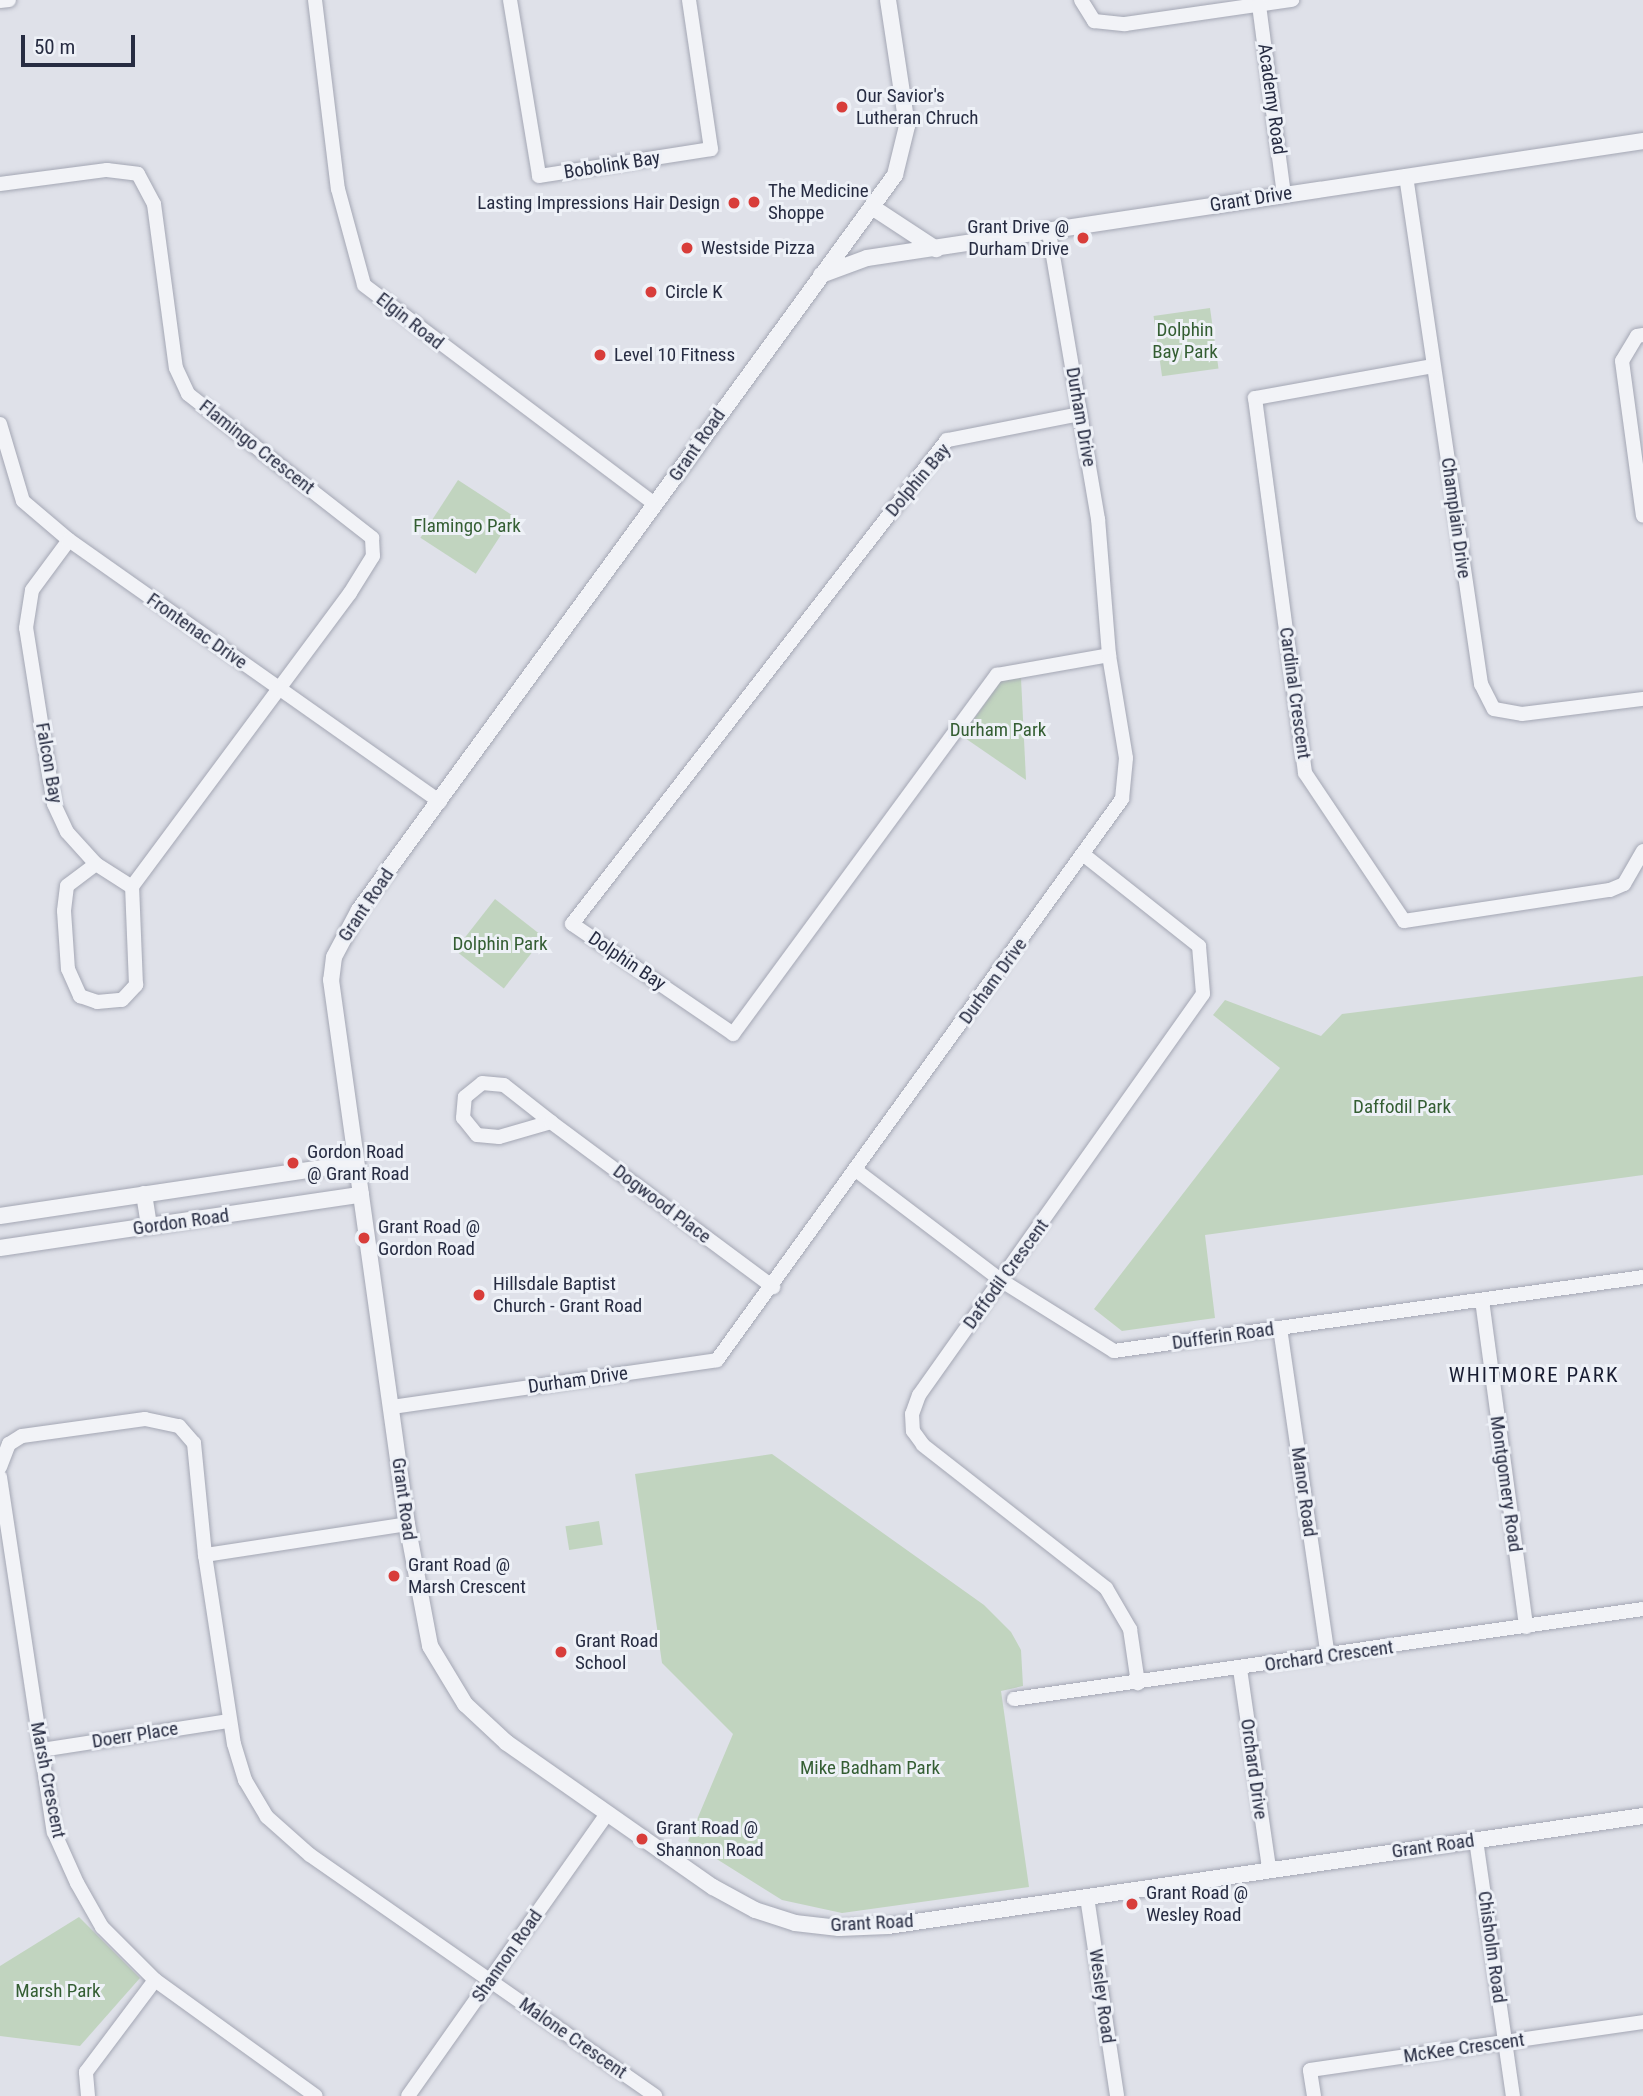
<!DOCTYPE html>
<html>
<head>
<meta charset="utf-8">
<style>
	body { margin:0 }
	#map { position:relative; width:1643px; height:2096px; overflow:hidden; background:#dfe1e9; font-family:"Roboto Condensed",sans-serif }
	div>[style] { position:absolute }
	.green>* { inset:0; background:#c1d4bf; transform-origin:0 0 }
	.roads { filter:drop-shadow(0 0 2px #a4a7b4) drop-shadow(0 0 2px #a4a7b4) }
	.minor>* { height:14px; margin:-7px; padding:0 7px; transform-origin:7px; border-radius:7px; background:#f2f3f7 }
	.tertiary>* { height:16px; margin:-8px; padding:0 8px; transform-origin:8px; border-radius:8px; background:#f2f3f7 }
	.dots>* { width:19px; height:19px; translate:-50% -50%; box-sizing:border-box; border:4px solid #eef1f7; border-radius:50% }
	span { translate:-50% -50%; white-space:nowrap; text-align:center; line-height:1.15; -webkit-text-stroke:6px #eef1f7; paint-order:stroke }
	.poi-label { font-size:19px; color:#272c42 }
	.left { translate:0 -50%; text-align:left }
	.right { translate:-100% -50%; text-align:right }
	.street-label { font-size:19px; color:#272c42 }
	.park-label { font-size:19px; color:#345e33 }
	.neighbourhood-label { font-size:21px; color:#191d32; letter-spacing:2px }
	.scale { position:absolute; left:21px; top:35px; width:114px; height:32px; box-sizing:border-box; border:4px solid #272c42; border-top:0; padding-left:9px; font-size:21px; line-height:24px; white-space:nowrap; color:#272c42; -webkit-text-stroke:5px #eef1f7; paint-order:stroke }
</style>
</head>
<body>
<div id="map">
	<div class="green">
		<div style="left:1210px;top:308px;width:61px;height:57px;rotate:82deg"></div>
		<div style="left:458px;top:480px;width:66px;height:69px;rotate:33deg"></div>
		<div style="clip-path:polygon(1021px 678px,1026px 780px,962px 736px,1001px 681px)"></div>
		<div style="left:495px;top:899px;width:62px;height:65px;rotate:38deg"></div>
		<div style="clip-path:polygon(1643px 976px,1643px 1175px,1205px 1235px,1215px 1318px,1122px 1331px,1094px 1309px,1280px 1068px,1213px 1015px,1225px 1000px,1321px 1036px,1342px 1014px)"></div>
		<div style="clip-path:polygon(772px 1454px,984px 1605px,1011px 1632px,1021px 1650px,1023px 1686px,1001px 1691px,1029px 1887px,842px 1913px,782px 1900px,688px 1841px,733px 1734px,662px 1663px,635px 1474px)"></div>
		<div style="left:599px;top:1521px;width:24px;height:34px;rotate:81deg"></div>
		<div style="clip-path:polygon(79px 1917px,140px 1978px,80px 2046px,0 2036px,0 1966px)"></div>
	</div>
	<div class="roads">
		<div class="minor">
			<div style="left:315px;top:0;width:190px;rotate:83.1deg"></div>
			<div style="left:338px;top:189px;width:99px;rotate:74.8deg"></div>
			<div style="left:364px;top:285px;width:364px;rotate:37deg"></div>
			<div style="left:510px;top:0;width:178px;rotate:80.6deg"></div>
			<div style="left:539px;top:176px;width:174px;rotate:-8.9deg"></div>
			<div style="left:711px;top:149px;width:151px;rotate:-98.4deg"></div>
			<div style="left:1081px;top:0;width:25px;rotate:58deg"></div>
			<div style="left:1094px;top:21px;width:31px;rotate:6deg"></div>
			<div style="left:1125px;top:24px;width:169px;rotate:-8.2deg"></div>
			<div style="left:0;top:1px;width:9px;rotate:-6deg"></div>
			<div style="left:1259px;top:5px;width:191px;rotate:82.5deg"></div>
			<div style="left:1406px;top:176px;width:514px;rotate:81.6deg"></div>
			<div style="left:1481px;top:684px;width:28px;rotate:63deg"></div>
			<div style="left:1494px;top:709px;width:28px;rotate:10deg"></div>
			<div style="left:1522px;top:714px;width:122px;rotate:-7.1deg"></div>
			<div style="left:0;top:184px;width:108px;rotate:-7.5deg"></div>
			<div style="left:107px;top:170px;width:31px;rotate:7deg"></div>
			<div style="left:138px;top:174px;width:34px;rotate:62deg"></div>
			<div style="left:154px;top:204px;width:165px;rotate:82.4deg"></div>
			<div style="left:176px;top:368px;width:29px;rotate:65deg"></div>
			<div style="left:188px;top:394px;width:234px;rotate:38deg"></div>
			<div style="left:372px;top:538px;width:18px;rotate:87deg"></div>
			<div style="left:373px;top:556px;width:44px;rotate:121.9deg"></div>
			<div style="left:350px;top:593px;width:366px;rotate:126.6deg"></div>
			<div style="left:132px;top:887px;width:43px;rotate:-147.4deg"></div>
			<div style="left:96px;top:864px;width:43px;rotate:-132.2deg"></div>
			<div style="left:67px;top:832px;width:31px;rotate:-115deg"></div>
			<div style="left:54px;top:804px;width:178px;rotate:-99deg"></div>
			<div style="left:26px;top:628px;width:38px;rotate:-81deg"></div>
			<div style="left:32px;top:590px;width:62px;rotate:-53.5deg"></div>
			<div style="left:1643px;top:335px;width:6px;rotate:171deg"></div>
			<div style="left:1637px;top:336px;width:29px;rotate:121deg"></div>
			<div style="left:1622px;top:361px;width:156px;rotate:82.3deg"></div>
			<div style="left:1433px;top:366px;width:181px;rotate:169.8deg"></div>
			<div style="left:1255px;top:398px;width:378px;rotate:82.4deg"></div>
			<div style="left:1305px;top:773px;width:178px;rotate:56.2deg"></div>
			<div style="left:1404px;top:921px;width:208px;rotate:-8.6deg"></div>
			<div style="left:1610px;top:890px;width:15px;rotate:-23deg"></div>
			<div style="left:1624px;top:884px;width:38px;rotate:-60deg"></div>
			<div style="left:1080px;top:414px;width:136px;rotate:168.9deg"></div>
			<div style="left:947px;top:440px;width:612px;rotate:127.77deg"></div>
			<div style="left:572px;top:924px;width:195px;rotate:34.3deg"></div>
			<div style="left:733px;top:1034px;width:446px;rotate:-53.7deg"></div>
			<div style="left:997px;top:675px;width:114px;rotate:-10.1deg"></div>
			<div style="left:0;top:424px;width:80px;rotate:73.4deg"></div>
			<div style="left:23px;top:501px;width:60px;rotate:40.3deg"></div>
			<div style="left:69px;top:540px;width:454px;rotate:35.2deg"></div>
			<div style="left:1084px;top:855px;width:147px;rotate:38.4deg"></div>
			<div style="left:1199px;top:946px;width:48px;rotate:85.2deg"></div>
			<div style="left:1203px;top:994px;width:491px;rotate:125.3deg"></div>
			<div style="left:919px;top:1395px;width:20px;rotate:110deg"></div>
			<div style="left:912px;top:1414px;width:17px;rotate:87deg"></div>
			<div style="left:913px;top:1431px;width:17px;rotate:54deg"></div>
			<div style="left:923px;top:1445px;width:232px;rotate:38deg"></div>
			<div style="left:1106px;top:1588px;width:48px;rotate:59.7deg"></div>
			<div style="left:1130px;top:1629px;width:55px;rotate:81.6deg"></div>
			<div style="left:96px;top:864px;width:36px;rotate:143deg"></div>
			<div style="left:67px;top:886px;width:25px;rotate:97deg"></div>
			<div style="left:64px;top:911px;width:58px;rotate:86.1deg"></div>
			<div style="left:68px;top:969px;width:30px;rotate:66deg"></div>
			<div style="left:80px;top:996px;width:18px;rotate:19deg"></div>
			<div style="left:97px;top:1002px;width:25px;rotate:-5deg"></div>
			<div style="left:122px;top:1000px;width:21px;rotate:-47deg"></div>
			<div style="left:136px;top:985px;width:98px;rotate:-92.3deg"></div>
			<div style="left:482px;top:1083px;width:22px;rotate:5deg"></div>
			<div style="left:504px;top:1085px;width:60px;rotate:38.2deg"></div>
			<div style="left:551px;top:1122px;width:54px;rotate:163.9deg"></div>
			<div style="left:499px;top:1137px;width:22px;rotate:-175deg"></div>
			<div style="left:477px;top:1135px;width:22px;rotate:-129deg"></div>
			<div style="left:463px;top:1118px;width:21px;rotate:-85deg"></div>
			<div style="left:465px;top:1097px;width:22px;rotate:-39deg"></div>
			<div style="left:551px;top:1122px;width:277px;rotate:36.6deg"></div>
			<div style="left:857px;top:1171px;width:182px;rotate:37.2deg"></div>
			<div style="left:1002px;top:1281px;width:132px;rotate:32deg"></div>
			<div style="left:1114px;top:1351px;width:534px;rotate:-7.96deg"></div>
			<div style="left:1482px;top:1300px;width:330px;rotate:82.3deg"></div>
			<div style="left:1280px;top:1328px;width:331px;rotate:81.7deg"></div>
			<div style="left:392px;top:1407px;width:328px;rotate:-8.2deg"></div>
			<div style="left:717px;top:1360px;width:692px;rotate:-54.17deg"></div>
			<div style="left:1122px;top:799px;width:41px;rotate:-84.4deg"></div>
			<div style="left:1126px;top:758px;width:104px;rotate:-99.4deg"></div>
			<div style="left:1109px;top:655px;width:136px;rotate:-94.6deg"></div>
			<div style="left:1098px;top:519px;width:292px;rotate:-99.7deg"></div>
			<div style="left:0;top:1467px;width:25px;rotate:-69deg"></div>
			<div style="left:9px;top:1444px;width:15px;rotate:-32deg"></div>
			<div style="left:22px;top:1436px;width:124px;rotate:-7.9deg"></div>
			<div style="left:145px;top:1419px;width:35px;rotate:12deg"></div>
			<div style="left:179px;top:1426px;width:23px;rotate:49deg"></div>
			<div style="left:194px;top:1443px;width:113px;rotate:84.4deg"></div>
			<div style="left:205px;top:1555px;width:191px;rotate:81.3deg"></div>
			<div style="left:234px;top:1744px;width:38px;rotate:73deg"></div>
			<div style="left:245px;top:1780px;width:43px;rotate:59.3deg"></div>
			<div style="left:267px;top:1817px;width:57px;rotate:41.5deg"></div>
			<div style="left:310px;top:1855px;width:421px;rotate:34.9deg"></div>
			<div style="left:0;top:1477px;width:359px;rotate:81.4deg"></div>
			<div style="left:54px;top:1832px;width:56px;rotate:65.7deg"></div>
			<div style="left:77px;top:1883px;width:51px;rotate:60.4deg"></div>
			<div style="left:102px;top:1927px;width:75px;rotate:45deg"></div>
			<div style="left:155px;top:1980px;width:198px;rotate:35.8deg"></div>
			<div style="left:205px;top:1555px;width:204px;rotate:-8.7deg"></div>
			<div style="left:1240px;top:1669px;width:202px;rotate:81.7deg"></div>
			<div style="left:1014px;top:1699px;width:635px;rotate:-8.14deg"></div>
			<div style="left:41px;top:1750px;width:190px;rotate:-8.8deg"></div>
			<div style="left:1476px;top:1840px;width:259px;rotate:81.8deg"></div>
			<div style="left:1087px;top:1897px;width:201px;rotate:81.4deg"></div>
			<div style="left:88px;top:2096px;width:24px;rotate:-95deg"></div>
			<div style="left:86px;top:2072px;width:115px;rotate:-53.1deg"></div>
			<div style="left:408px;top:2096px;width:344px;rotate:-54.8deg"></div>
			<div style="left:1314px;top:2096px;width:26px;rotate:-99deg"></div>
			<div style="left:1310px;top:2070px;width:336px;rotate:-8.2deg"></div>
		</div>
		<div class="tertiary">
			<div style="left:888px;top:0;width:127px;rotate:81.4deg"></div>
			<div style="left:907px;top:126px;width:50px;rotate:103.8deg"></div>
			<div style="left:895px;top:175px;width:910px;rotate:126.1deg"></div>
			<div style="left:359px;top:910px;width:53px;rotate:118deg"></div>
			<div style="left:334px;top:957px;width:23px;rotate:97deg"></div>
			<div style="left:331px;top:980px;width:549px;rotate:82.05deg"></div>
			<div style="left:407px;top:1524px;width:124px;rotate:79.3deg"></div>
			<div style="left:430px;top:1646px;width:68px;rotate:58.9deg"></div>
			<div style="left:465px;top:1704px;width:57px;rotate:42.9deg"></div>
			<div style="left:507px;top:1743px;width:251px;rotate:35deg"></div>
			<div style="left:713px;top:1887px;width:48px;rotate:28.7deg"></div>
			<div style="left:755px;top:1910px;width:42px;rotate:18deg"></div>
			<div style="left:795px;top:1923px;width:44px;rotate:6.5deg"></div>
			<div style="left:839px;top:1928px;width:49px;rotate:-2.3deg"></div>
			<div style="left:888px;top:1926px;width:763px;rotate:-8.29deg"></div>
			<div style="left:872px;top:207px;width:77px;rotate:33.3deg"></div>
			<div style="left:821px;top:275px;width:49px;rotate:-20.3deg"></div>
			<div style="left:867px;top:258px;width:785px;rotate:-8.57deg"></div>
			<div style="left:144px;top:1194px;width:32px;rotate:81deg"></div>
			<div style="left:0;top:1216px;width:360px;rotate:-8.5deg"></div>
			<div style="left:0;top:1248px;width:365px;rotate:-8.4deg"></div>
		</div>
	</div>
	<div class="dots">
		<div style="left:842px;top:107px;background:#d83d3a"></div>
		<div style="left:754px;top:202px;background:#d83d3a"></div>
		<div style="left:734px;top:203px;background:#d83d3a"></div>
		<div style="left:1083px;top:238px;background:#d83d3a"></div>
		<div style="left:687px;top:248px;background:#d83d3a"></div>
		<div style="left:651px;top:292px;background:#d83d3a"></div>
		<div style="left:600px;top:355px;background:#d83d3a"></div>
		<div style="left:293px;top:1163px;background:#d83d3a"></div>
		<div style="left:364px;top:1238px;background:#d83d3a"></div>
		<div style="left:479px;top:1295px;background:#d83d3a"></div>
		<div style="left:394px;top:1576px;background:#d83d3a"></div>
		<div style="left:561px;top:1652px;background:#d83d3a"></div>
		<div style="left:642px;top:1839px;background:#d83d3a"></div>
		<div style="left:1132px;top:1904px;background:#d83d3a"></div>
	</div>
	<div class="poi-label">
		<span class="left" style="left:856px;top:107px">Our Savior's<br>Lutheran Chruch</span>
		<span class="left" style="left:768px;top:202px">The Medicine<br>Shoppe</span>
		<span class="right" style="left:720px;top:203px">Lasting Impressions Hair Design</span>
		<span class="right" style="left:1069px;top:238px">Grant Drive @<br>Durham Drive</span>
		<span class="left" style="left:701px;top:248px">Westside Pizza</span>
		<span class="left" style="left:665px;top:292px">Circle K</span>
		<span class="left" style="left:614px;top:355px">Level 10 Fitness</span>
		<span class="left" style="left:307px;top:1163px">Gordon Road<br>@ Grant Road</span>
		<span class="left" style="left:378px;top:1238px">Grant Road @<br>Gordon Road</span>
		<span class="left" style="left:493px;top:1295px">Hillsdale Baptist<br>Church - Grant Road</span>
		<span class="left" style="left:408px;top:1576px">Grant Road @<br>Marsh Crescent</span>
		<span class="left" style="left:575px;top:1652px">Grant Road<br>School</span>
		<span class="left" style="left:656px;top:1839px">Grant Road @<br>Shannon Road</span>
		<span class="left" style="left:1146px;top:1904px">Grant Road @<br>Wesley Road</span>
	</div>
	<div class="street-label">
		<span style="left:1272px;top:99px;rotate:82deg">Academy Road</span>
		<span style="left:612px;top:165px;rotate:-9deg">Bobolink Bay</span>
		<span style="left:1251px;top:199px;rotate:-9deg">Grant Drive</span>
		<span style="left:410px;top:321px;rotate:38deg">Elgin Road</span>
		<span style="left:1081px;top:417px;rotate:80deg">Durham Drive</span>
		<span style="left:697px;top:445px;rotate:-55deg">Grant Road</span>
		<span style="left:257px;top:447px;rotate:38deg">Flamingo Crescent</span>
		<span style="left:918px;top:480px;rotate:-50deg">Dolphin Bay</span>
		<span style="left:1456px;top:518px;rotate:82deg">Champlain Drive</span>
		<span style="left:197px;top:631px;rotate:35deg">Frontenac Drive</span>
		<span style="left:1295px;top:693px;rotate:82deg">Cardinal Crescent</span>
		<span style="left:49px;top:763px;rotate:80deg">Falcon Bay</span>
		<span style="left:366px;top:905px;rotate:-56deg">Grant Road</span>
		<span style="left:627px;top:961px;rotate:34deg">Dolphin Bay</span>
		<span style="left:993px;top:981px;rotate:-54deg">Durham Drive</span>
		<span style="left:662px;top:1204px;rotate:37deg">Dogwood Place</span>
		<span style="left:181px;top:1222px;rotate:-8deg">Gordon Road</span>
		<span style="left:1006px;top:1274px;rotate:-54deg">Daffodil Crescent</span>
		<span style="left:1223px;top:1336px;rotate:-8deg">Dufferin Road</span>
		<span style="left:578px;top:1380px;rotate:-8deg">Durham Drive</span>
		<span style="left:1506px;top:1484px;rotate:82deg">Montgomery Road</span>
		<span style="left:1304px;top:1492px;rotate:82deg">Manor Road</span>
		<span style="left:404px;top:1499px;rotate:82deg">Grant Road</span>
		<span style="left:1329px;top:1656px;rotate:-8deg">Orchard Crescent</span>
		<span style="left:135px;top:1735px;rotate:-9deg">Doerr Place</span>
		<span style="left:1254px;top:1769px;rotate:82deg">Orchard Drive</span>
		<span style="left:48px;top:1780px;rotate:79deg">Marsh Crescent</span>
		<span style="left:1433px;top:1846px;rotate:-8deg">Grant Road</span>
		<span style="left:872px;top:1923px;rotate:-3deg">Grant Road</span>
		<span style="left:1492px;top:1947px;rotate:82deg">Chisholm Road</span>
		<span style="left:507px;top:1956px;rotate:-55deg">Shannon Road</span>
		<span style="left:1102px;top:1996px;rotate:82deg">Wesley Road</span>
		<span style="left:573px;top:2038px;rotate:35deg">Malone Crescent</span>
		<span style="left:1464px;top:2048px;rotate:-8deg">McKee Crescent</span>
	</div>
	<div class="park-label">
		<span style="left:1185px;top:341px">Dolphin<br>Bay Park</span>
		<span style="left:467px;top:526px">Flamingo Park</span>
		<span style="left:998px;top:730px">Durham Park</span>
		<span style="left:500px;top:944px">Dolphin Park</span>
		<span style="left:1402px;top:1107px">Daffodil Park</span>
		<span style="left:870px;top:1768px">Mike Badham Park</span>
		<span style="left:58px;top:1991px">Marsh Park</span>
	</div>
	<div class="neighbourhood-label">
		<span style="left:1534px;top:1375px">WHITMORE PARK</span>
	</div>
	<div class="scale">50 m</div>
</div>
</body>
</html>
